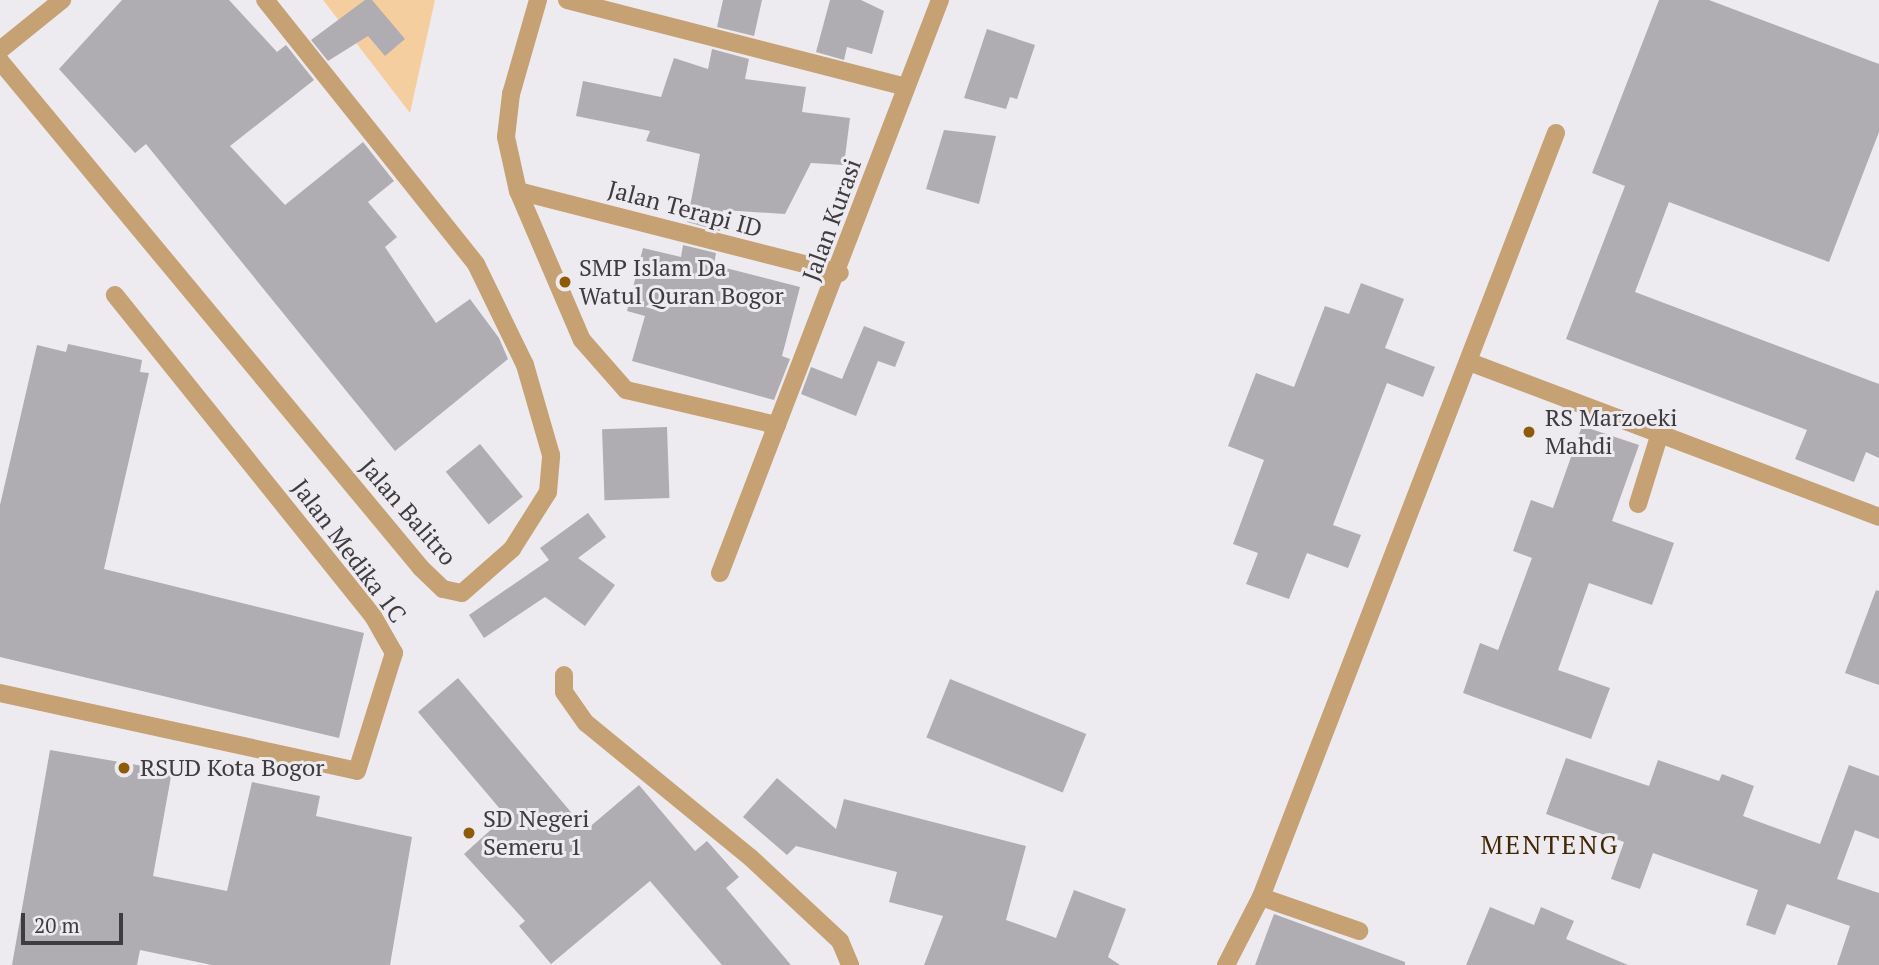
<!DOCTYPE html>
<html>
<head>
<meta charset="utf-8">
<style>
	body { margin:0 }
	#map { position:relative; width:1879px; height:965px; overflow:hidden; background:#eeebf0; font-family:"PT Serif",serif }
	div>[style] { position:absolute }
	.green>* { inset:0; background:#f5ce9f }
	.building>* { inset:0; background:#afadb1; transform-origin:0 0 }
	.service>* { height:18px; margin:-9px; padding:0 9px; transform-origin:9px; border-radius:9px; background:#c5a174 }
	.minor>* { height:18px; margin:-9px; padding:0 9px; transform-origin:9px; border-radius:9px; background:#c5a174 }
	.dots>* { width:19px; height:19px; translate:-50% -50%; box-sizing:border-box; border:4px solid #eeebf0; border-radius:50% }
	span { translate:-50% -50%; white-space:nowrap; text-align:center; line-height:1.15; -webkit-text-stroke:6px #eeebf0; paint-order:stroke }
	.street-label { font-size:24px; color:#3d3c3e }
	.poi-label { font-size:24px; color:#3d3c3e }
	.left { translate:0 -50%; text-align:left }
	.neighbourhood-label { font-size:26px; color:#412905; letter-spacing:2px }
	.scale { position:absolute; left:21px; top:913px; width:102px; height:32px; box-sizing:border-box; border:4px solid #3d3c3e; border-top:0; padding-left:9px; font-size:21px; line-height:24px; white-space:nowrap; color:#3d3c3e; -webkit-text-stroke:5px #eeebf0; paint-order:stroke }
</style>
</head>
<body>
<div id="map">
	<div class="green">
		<div style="clip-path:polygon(323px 0,435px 0,410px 113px)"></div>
	</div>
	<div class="building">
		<div style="clip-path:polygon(122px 0,229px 0,277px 52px,286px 45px,314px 80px,230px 146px,285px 205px,363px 142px,394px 181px,368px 202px,397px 237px,385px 247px,436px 323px,470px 299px,499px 338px,508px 359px,395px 451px,146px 144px,135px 153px,59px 69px)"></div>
		<div style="clip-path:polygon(365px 0,372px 0,405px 39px,385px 56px,368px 36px,328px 61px,311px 40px)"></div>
		<div style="clip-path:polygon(723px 0,762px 0,754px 36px,717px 27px)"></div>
		<div style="clip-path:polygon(830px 0,861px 0,884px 11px,872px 54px,847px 47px,844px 60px,816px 52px)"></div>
		<div style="clip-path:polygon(1659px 0,1709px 0,1879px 64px,1879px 132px,1829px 262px,1669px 202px,1635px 292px,1879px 384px,1879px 458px,1866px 452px,1854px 482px,1795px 459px,1807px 430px,1566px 339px,1625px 186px,1592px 173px)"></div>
		<div style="clip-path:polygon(987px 29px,1035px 45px,1017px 99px,1010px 97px,1006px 109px,964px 98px)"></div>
		<div style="clip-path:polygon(712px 49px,749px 59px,745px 79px,806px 87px,802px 112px,850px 118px,844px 165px,811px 163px,785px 214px,723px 210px,720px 231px,687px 222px,700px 154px,646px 141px,650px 131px,576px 116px,583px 81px,661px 97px,674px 58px,708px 69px)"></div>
		<div style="clip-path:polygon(944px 130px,996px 136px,979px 204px,926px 189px)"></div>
		<div style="clip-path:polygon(683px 245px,716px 253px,714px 265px,800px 287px,782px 356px,790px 359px,774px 400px,632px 361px,645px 316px,627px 311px,643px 248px,681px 257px)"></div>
		<div style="clip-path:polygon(1361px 283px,1404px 299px,1385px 348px,1435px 367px,1423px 397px,1387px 383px,1333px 525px,1361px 535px,1348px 568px,1307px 553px,1289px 599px,1246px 584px,1258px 553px,1233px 544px,1264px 460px,1228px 446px,1256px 373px,1294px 387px,1325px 306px,1349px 314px)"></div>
		<div style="clip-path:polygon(864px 326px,905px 342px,895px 367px,878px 361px,856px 416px,801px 394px,811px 367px,842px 379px)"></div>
		<div style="clip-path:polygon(68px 344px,142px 360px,140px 372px,149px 373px,104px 569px,364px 633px,339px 738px,0 657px,0 505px,37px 345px,66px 352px)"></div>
		<div style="clip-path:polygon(1582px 426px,1639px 445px,1612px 521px,1674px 543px,1652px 605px,1589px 583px,1558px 670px,1610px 688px,1591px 739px,1463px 693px,1480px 643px,1498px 650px,1532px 558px,1513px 551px,1531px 500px,1553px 508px)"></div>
		<div style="left:667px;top:427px;width:71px;height:65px;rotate:88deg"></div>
		<div style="left:480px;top:444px;width:68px;height:44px;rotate:51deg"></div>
		<div style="clip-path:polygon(588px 513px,606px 537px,578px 558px,615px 585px,585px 626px,545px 597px,484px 638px,469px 615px,549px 560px,540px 548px)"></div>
		<div style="clip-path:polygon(1876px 590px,1879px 591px,1879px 685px,1845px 673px)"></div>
		<div style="clip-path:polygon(458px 678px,586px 830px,639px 785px,695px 851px,707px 841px,739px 877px,726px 888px,791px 965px,722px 965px,650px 881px,551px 964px,519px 926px,525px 921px,464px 854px,506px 816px,418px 712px)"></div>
		<div style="left:950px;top:679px;width:147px;height:63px;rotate:22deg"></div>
		<div style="clip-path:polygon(50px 750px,172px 771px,153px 876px,227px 891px,252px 782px,320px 796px,316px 816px,412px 837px,390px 965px,212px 965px,140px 950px,137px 965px,12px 965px)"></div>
		<div style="clip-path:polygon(1566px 758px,1649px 786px,1658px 760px,1719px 781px,1722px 774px,1754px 786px,1743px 816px,1820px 844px,1849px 765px,1879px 776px,1879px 839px,1855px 830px,1837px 879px,1879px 893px,1879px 965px,1837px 965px,1850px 926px,1787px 904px,1775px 935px,1746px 925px,1758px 890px,1653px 853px,1640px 889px,1611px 879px,1624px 842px,1546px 814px)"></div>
		<div style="clip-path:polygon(777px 778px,836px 829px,844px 799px,1026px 846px,1006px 920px,1056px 938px,1074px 890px,1126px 909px,1108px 957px,1120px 965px,924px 965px,943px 916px,889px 902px,897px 872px,796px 846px,787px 855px,743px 817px)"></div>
		<div style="clip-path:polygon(1490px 907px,1534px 925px,1541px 907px,1574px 921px,1566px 939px,1628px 965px,1466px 965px)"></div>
		<div style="clip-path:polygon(1274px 914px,1405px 962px,1405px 965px,1255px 965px)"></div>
	</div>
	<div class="service">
		<div style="left:1472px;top:363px;width:435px;rotate:20.7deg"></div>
		<div style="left:1638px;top:504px;width:74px;rotate:-72.8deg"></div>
		<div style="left:564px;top:675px;width:17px;rotate:90deg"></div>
		<div style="left:564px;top:692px;width:38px;rotate:55deg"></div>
		<div style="left:586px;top:723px;width:213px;rotate:39.3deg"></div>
		<div style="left:751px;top:858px;width:122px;rotate:43deg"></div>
		<div style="left:840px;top:941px;width:26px;rotate:67deg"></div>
		<div style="left:0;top:693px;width:365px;rotate:12.3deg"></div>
		<div style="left:357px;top:771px;width:124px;rotate:-72.6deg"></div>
		<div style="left:394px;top:653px;width:43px;rotate:-119.6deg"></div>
		<div style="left:373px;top:616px;width:412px;rotate:-128.8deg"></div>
		<div style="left:1261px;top:897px;width:104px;rotate:19.1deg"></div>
		<div style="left:1226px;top:965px;width:76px;rotate:-62.8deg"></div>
		<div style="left:1261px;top:897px;width:819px;rotate:-68.89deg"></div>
	</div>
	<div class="minor">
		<div style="left:538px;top:0;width:98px;rotate:106deg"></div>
		<div style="left:511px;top:94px;width:43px;rotate:96.6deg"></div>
		<div style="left:506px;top:137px;width:55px;rotate:77.5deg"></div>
		<div style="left:518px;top:191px;width:162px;rotate:66.8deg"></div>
		<div style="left:582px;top:340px;width:67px;rotate:48.7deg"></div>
		<div style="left:626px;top:390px;width:155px;rotate:13.1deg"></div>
		<div style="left:567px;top:0;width:349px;rotate:14.4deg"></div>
		<div style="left:0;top:50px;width:80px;rotate:-38.9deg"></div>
		<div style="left:0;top:61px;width:659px;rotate:50.29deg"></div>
		<div style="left:421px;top:568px;width:30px;rotate:44deg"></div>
		<div style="left:443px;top:589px;width:19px;rotate:12deg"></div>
		<div style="left:462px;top:593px;width:67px;rotate:-41.3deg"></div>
		<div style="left:512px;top:549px;width:67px;rotate:-57.7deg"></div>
		<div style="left:548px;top:492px;width:37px;rotate:-85deg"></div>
		<div style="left:551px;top:455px;width:94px;rotate:-106.1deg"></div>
		<div style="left:525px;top:365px;width:112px;rotate:-115.9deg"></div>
		<div style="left:476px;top:264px;width:338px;rotate:-128.6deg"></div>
		<div style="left:518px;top:191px;width:332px;rotate:14.3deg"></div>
		<div style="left:720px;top:573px;width:614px;rotate:-69deg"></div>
	</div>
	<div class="dots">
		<div style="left:565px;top:282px;background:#8e5c08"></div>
		<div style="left:1529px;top:432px;background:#8e5c08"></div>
		<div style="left:124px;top:768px;background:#8e5c08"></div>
		<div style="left:469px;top:833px;background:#8e5c08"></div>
	</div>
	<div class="street-label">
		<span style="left:685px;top:209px;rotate:15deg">Jalan Terapi ID</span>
		<span style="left:832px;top:220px;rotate:-70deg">Jalan Kurasi</span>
		<span style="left:408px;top:512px;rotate:49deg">Jalan Balitro</span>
		<span style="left:349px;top:551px;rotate:53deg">Jalan Medika 1C</span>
	</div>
	<div class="poi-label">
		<span class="left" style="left:579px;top:282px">SMP Islam Da<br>Watul Quran Bogor</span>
		<span class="left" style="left:1545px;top:432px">RS Marzoeki<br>Mahdi</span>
		<span class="left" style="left:140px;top:768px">RSUD Kota Bogor</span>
		<span class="left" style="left:483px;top:833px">SD Negeri<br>Semeru 1</span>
	</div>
	<div class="neighbourhood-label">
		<span style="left:1550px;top:845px">MENTENG</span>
	</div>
	<div class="scale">20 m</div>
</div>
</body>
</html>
